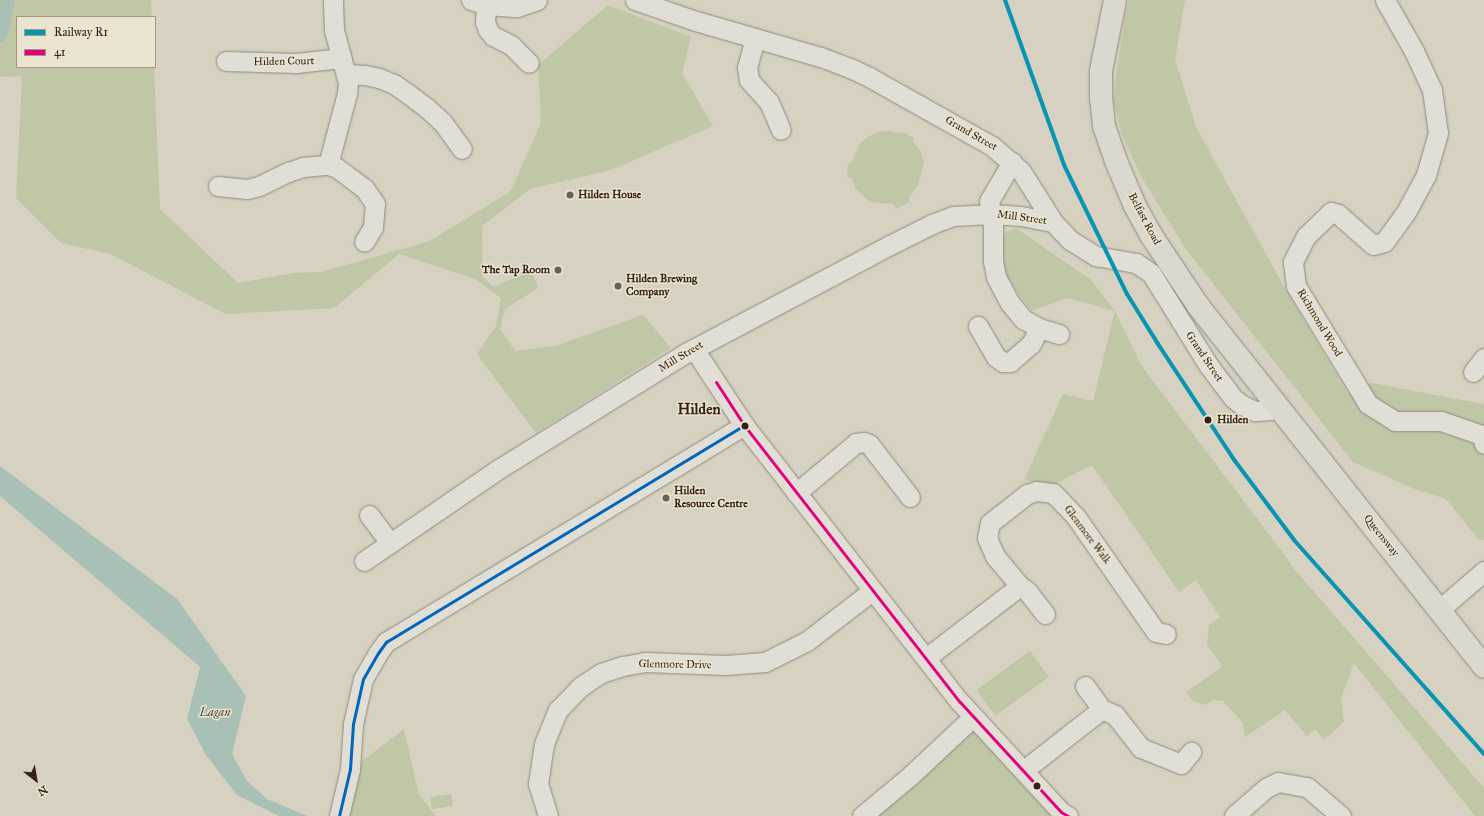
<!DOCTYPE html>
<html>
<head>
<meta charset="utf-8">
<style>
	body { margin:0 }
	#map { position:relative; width:1484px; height:816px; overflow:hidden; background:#d6d1c0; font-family:"IM FELL Great Primer",serif }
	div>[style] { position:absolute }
	.green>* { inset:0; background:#bfc7a7; transform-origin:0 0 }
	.water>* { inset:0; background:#a8c0b5 }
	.canal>* { height:14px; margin:-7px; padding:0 7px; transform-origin:7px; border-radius:7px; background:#a8c0b5 }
	.roads { filter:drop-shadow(0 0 1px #8f8a7f) drop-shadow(0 0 1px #8f8a7f) }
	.minor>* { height:19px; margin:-9.5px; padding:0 9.5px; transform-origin:9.5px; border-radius:9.5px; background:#e0ded5 }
	.highway>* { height:22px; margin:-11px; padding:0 11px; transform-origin:11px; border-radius:11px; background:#dbd8ce }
	.bus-1>* { height:3px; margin:-1.5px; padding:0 1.5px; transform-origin:1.5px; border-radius:1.5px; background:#e5007d }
	.bus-2>* { height:3px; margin:-1.5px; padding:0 1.5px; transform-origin:1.5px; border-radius:1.5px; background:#0065bd }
	.rail-1>* { height:4px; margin:-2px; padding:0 2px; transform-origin:2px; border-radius:2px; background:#0895b3 }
	.dots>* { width:11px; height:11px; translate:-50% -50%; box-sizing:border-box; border:2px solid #ebe4d0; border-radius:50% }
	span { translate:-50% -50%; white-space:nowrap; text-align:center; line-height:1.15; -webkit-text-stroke:3px #ebe4d0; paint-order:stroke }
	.street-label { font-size:11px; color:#352217 }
	.poi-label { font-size:11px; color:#352217; font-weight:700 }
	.left { translate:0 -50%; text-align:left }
	.right { translate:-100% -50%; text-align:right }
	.stop-label { font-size:11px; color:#352217; font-weight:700 }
	.water-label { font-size:12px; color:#4d483d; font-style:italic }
	.district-label { font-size:15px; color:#352217; font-weight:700 }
	.legend { position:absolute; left:16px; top:16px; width:140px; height:52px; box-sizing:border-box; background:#ebe4d0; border:1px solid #a29686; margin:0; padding:5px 7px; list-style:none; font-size:12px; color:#352217 }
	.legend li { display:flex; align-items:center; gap:8px; height:20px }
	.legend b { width:20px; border:1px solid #a29686 }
	.north { position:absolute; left:16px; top:760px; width:40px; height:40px; -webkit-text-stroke:3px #ebe4d0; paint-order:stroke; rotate:149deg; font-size:11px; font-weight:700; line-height:16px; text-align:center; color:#352217 }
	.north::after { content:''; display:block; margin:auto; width:14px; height:18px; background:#352217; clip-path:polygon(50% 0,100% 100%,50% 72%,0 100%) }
</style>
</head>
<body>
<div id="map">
	<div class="green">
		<div style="clip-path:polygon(0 0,151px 0,152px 17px,17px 17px,17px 67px,154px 67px,160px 209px,238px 283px,294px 273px,321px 272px,430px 241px,511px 191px,541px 122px,538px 65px,608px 5px,691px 37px,682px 73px,713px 126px,611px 170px,530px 189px,482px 226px,483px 277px,494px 287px,531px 270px,538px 288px,505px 309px,500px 329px,515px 351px,555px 346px,643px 315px,671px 348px,536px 433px,477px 354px,496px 326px,501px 298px,475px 279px,399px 254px,334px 308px,226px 314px,110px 254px,61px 243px,16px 198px,22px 76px,0 77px)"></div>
		<div style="clip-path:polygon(1129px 0,1185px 0,1175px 59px,1196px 127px,1283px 285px,1348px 394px,1371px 383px,1484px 404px,1484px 540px,1479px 540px,1446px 499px,1412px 488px,1353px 462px,1185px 248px,1142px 178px,1122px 135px,1113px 100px,1125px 15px)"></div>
		<div style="clip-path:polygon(890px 131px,899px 133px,903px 132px,914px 138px,913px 141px,920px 150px,924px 162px,918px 185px,909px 198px,910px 202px,896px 209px,894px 204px,870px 202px,855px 188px,852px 178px,847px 177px,848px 164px,851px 163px,860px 143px,869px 136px,880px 132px)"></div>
		<div style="clip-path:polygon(1016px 228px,1091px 280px,1115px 311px,1141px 365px,1274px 541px,1296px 571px,1484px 788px,1484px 816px,1475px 816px,1354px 663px,1341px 699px,1344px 722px,1324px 740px,1315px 729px,1307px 736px,1285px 710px,1245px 737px,1243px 723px,1223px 701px,1213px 700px,1206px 705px,1193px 701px,1186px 692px,1222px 667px,1207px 644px,1209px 625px,1220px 617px,1196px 580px,1179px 592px,1092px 465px,1053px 485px,1024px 480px,1063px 394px,1093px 401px,1115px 311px,1067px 298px,1031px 311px,1012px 285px,999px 261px,997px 246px,1005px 233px)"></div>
		<div style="left:1030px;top:651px;width:32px;height:66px;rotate:54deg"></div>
		<div style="clip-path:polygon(404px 729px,419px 795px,436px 816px,346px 816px,358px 764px)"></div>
		<div style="clip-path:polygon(972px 730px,981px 736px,1055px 816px,871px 816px)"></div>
		<div style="left:451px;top:794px;width:12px;height:21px;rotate:81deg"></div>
	</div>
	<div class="water">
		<div style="clip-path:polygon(0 466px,177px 599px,246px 696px,232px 754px,247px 781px,267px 799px,307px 816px,279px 816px,237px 795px,206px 755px,187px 719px,200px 667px,0 496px)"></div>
	</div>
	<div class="canal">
		<div style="left:0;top:35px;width:36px;rotate:-77deg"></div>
	</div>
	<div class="roads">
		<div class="minor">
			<div style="left:471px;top:0;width:16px;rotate:18deg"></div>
			<div style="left:486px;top:5px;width:31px;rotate:4deg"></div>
			<div style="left:517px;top:7px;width:21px;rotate:-19deg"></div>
			<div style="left:635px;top:0;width:65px;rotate:19deg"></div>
			<div style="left:696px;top:21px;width:130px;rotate:16.1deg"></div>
			<div style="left:821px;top:57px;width:31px;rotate:21deg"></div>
			<div style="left:850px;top:68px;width:21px;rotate:25deg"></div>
			<div style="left:869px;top:77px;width:141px;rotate:29.3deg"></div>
			<div style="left:992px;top:146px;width:38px;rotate:41deg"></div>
			<div style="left:1021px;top:171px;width:60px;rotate:57.9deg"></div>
			<div style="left:1053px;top:222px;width:25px;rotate:47deg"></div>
			<div style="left:1070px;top:240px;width:31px;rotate:32deg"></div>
			<div style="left:1096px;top:256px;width:41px;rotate:9.9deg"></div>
			<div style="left:1136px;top:263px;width:18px;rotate:34deg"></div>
			<div style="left:1151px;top:273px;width:110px;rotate:58.1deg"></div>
			<div style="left:1209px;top:366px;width:40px;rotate:53deg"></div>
			<div style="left:1233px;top:398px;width:11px;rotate:38deg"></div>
			<div style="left:1242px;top:405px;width:14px;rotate:25deg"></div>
			<div style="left:1255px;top:411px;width:15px;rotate:-4deg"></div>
			<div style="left:1270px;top:410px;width:9px;rotate:-36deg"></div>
			<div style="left:1385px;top:0;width:59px;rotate:60.4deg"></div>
			<div style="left:1414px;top:51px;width:43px;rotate:65.2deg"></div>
			<div style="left:1432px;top:90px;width:43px;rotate:82.1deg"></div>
			<div style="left:1438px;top:133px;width:44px;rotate:105.9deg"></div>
			<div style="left:1426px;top:175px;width:42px;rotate:118.4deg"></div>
			<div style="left:1406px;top:212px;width:37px;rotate:126deg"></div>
			<div style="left:1384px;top:242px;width:11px;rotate:165deg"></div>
			<div style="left:1373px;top:245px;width:47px;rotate:-138.5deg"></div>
			<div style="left:1338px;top:214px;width:7px;rotate:-164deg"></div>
			<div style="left:1331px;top:212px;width:35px;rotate:136deg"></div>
			<div style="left:1306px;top:236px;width:29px;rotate:117deg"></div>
			<div style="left:1293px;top:262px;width:24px;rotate:83deg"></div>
			<div style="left:1296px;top:286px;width:138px;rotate:58.6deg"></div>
			<div style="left:1368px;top:404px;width:32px;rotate:32deg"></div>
			<div style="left:1395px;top:421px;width:46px"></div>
			<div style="left:1441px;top:421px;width:43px;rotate:18.9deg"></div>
			<div style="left:1482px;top:435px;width:9px;rotate:77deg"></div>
			<div style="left:486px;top:5px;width:17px;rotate:93deg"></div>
			<div style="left:485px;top:22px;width:9px;rotate:69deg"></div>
			<div style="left:488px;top:30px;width:8px;rotate:50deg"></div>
			<div style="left:493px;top:36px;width:20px;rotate:27deg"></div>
			<div style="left:511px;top:45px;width:25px;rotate:45deg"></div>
			<div style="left:755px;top:38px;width:30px;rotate:105deg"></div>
			<div style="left:747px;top:67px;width:13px;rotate:81deg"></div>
			<div style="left:749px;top:80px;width:30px;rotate:48deg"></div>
			<div style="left:769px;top:102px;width:30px;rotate:67deg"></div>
			<div style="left:226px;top:61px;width:70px;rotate:1.6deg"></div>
			<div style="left:296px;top:63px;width:46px;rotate:-6.2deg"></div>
			<div style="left:346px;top:74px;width:19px;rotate:3deg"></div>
			<div style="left:365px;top:75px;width:14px;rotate:12deg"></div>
			<div style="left:379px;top:78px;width:16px;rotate:22deg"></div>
			<div style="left:394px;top:84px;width:16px;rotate:35deg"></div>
			<div style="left:407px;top:93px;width:25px;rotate:37deg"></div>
			<div style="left:427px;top:108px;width:22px;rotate:43deg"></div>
			<div style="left:443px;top:123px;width:32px;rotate:54deg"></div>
			<div style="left:1012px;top:162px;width:45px;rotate:120.5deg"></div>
			<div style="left:989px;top:201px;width:24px;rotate:81deg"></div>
			<div style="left:993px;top:225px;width:36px;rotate:90deg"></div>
			<div style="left:993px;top:261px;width:16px;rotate:79deg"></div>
			<div style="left:996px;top:277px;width:30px;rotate:62deg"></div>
			<div style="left:1010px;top:303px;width:21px;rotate:51deg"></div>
			<div style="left:1023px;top:319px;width:18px;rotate:29deg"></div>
			<div style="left:1039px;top:328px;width:21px;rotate:17deg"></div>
			<div style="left:328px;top:165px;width:74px;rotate:-75.2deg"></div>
			<div style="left:347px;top:93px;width:10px;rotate:-84deg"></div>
			<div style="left:348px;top:83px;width:55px;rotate:-104.8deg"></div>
			<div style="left:334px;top:30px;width:30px;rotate:-92deg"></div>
			<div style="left:218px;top:186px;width:29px;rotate:6deg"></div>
			<div style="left:247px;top:189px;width:12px;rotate:-14deg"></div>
			<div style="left:259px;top:186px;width:32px;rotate:-26deg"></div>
			<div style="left:288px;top:172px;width:16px;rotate:-18deg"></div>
			<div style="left:303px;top:167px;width:25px;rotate:-5deg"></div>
			<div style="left:328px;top:165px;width:9px;rotate:18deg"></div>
			<div style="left:337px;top:168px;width:34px;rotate:37deg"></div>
			<div style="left:364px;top:188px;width:19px;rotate:55deg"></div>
			<div style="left:375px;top:204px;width:23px;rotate:95deg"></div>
			<div style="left:373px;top:227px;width:17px;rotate:121deg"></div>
			<div style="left:978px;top:326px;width:36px;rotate:60deg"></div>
			<div style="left:996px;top:357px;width:9px;rotate:36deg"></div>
			<div style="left:1003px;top:362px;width:7px"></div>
			<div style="left:1010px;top:362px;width:28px;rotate:-41deg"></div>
			<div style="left:1031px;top:344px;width:18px;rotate:-63deg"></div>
			<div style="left:694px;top:349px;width:91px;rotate:56.7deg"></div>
			<div style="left:744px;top:425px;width:351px;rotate:52.1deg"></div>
			<div style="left:960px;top:702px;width:149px;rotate:47.4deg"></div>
			<div style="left:1061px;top:812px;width:8px;rotate:30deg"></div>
			<div style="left:1473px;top:372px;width:18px;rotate:-52deg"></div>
			<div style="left:796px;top:493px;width:78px;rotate:-39.8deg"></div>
			<div style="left:856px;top:443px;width:8px;rotate:-7deg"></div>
			<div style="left:864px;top:442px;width:5px;rotate:22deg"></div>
			<div style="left:869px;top:444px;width:67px;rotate:52.3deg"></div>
			<div style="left:369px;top:515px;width:34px;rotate:53deg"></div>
			<div style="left:364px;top:561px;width:161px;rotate:-34.4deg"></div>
			<div style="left:497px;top:470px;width:222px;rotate:-31.8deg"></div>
			<div style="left:686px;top:353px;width:231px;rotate:-27.9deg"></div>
			<div style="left:890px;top:245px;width:47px;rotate:-26.6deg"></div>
			<div style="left:932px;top:224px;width:22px;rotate:-21deg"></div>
			<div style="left:953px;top:216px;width:39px;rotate:-3deg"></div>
			<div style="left:992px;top:214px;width:29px;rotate:4deg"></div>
			<div style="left:1021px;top:216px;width:33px;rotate:11deg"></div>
			<div style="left:1439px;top:610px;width:60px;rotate:-40.9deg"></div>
			<div style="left:1045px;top:614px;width:29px;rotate:-128deg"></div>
			<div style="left:1027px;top:591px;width:9px;rotate:-144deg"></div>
			<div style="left:1020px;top:586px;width:39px;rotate:-130deg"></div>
			<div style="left:995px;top:556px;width:20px;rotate:-114deg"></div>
			<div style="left:987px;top:538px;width:15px;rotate:-79deg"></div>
			<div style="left:990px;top:523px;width:47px;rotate:-38.1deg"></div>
			<div style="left:1027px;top:494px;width:9px;rotate:-18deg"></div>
			<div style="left:1036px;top:491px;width:17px;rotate:7deg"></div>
			<div style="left:1053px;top:493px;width:33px;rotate:46deg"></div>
			<div style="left:1076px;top:517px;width:140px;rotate:55.2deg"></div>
			<div style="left:1156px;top:632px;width:10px;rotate:11deg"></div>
			<div style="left:926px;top:658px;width:118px;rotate:-37.5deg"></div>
			<div style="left:1085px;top:686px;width:29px;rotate:54deg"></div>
			<div style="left:1024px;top:770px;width:99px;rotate:-38deg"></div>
			<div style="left:1102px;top:709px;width:14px;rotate:25deg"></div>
			<div style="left:1115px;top:715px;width:42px;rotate:51.8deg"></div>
			<div style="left:1141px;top:748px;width:43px;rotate:21.8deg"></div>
			<div style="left:1181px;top:764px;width:16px;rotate:-50deg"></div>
			<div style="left:339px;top:816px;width:48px;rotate:-76.8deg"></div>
			<div style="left:350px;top:769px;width:45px;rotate:-86.2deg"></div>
			<div style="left:353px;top:724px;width:46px;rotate:-77.5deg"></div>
			<div style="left:363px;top:679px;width:30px;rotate:-60deg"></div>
			<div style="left:378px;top:653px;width:14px;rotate:-54deg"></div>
			<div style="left:386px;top:642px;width:419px;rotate:-31.2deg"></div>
			<div style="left:548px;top:816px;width:34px;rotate:-107deg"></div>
			<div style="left:538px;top:784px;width:40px;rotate:-81.5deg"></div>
			<div style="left:544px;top:744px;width:37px;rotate:-68deg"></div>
			<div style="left:558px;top:710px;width:32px;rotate:-46deg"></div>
			<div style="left:580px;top:687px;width:25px;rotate:-34deg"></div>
			<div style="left:601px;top:673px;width:23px;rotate:-18deg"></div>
			<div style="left:623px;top:666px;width:22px;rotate:-10deg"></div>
			<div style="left:645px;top:662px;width:80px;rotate:2.1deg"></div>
			<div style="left:725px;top:665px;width:40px;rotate:-4.3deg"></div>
			<div style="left:765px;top:662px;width:47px;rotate:-26.6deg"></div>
			<div style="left:807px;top:641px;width:82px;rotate:-37.6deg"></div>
			<div style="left:862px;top:816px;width:64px;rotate:-39.9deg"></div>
			<div style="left:911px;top:775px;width:85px;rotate:-43.1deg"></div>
			<div style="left:1234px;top:816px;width:43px;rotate:-41.2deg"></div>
			<div style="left:1266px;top:788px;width:13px;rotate:-27deg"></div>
			<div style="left:1278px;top:782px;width:29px;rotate:10deg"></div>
			<div style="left:1307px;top:787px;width:45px;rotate:40.5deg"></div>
		</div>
		<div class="highway">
			<div style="left:1115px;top:0;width:72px;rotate:101.2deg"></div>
			<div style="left:1101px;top:71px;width:26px;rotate:90deg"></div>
			<div style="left:1101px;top:97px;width:29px;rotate:84deg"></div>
			<div style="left:1104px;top:126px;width:37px;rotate:71deg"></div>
			<div style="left:1116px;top:161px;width:49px;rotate:67.1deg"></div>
			<div style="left:1135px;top:206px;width:33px;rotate:61deg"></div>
			<div style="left:1151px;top:235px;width:87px;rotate:56.3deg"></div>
			<div style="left:1199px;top:307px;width:459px;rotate:51.6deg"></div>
		</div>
	</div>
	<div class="bus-1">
		<div style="left:716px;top:382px;width:51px;rotate:56.9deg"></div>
		<div style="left:744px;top:425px;width:351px;rotate:52.1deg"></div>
		<div style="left:960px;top:702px;width:149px;rotate:47.4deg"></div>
		<div style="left:1061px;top:812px;width:8px;rotate:30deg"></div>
	</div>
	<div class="bus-2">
		<div style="left:339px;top:816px;width:48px;rotate:-76.8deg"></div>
		<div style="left:350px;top:769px;width:45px;rotate:-86.2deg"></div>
		<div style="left:353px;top:724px;width:46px;rotate:-77.5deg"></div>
		<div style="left:363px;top:679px;width:30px;rotate:-60deg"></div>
		<div style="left:378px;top:653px;width:14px;rotate:-54deg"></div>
		<div style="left:386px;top:642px;width:419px;rotate:-31.2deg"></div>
	</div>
	<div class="rail-1">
		<div style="left:1005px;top:0;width:175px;rotate:70.3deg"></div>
		<div style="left:1064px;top:165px;width:144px;rotate:64deg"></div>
		<div style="left:1127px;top:294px;width:59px;rotate:58.2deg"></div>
		<div style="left:1158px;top:344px;width:140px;rotate:56.7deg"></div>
		<div style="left:1235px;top:461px;width:99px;rotate:53.2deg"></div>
		<div style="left:1294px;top:540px;width:286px;rotate:48.4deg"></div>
	</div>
	<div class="dots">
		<div style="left:570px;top:195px;background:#6d5f52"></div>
		<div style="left:558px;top:270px;background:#6d5f52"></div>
		<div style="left:618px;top:286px;background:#6d5f52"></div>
		<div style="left:1208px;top:420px;background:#352217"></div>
		<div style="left:745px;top:426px;background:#352217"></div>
		<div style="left:666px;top:498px;background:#6d5f52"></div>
		<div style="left:1037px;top:786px;background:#352217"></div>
	</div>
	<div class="street-label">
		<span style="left:284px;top:62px;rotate:-1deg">Hilden Court</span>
		<span style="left:971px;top:134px;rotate:30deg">Grand Street</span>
		<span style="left:1022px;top:218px;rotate:8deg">Mill Street</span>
		<span style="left:1144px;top:219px;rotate:62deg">Belfast Road</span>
		<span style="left:1319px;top:323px;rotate:59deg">Richmond Wood</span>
		<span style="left:681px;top:357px;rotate:-31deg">Mill Street</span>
		<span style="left:1204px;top:357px;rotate:56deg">Grand Street</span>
		<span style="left:1087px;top:535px;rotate:53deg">Glenmore Walk</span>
		<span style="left:1381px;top:536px;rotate:52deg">Queensway</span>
		<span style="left:675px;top:665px;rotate:1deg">Glenmore Drive</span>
	</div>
	<div class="poi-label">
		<span class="left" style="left:578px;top:195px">Hilden House</span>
		<span class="right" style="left:550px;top:270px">The Tap Room</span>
		<span class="left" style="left:626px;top:286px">Hilden Brewing<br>Company</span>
		<span class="left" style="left:674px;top:498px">Hilden<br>Resource Centre</span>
	</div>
	<div class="stop-label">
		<span class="left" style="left:1217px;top:420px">Hilden</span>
	</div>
	<div class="water-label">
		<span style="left:215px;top:713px">Lagan</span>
	</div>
	<div class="district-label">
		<span style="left:699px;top:410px">Hilden</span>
	</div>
	<ul class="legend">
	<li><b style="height:5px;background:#0895b3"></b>Railway R1</li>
	<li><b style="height:5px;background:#e5007d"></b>41</li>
	</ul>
	<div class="north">N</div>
</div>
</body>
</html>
